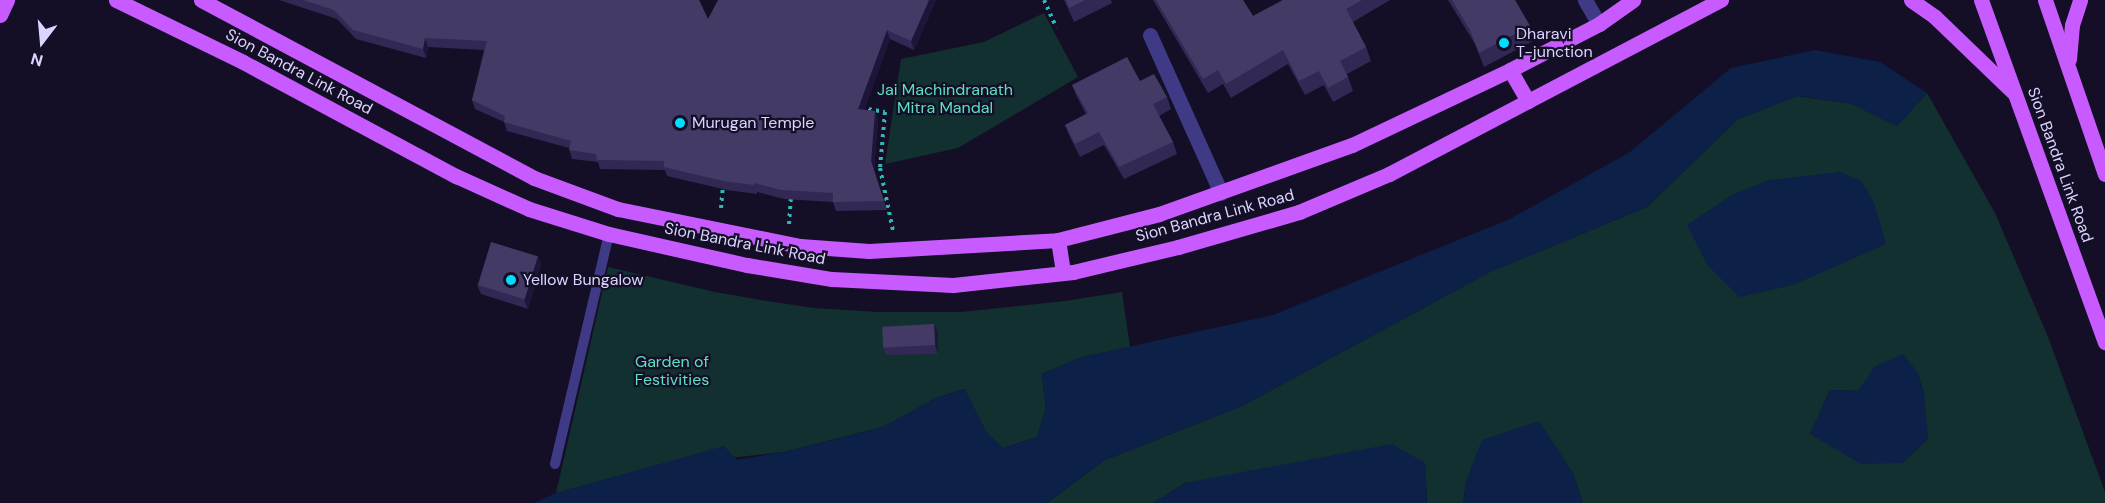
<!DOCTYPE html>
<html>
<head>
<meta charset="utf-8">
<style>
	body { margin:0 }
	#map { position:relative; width:2105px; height:503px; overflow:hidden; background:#140f26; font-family:"DM Sans",sans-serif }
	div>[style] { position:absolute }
	.green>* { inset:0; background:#123030 }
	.water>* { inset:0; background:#0c2048 }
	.path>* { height:4px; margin-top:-2px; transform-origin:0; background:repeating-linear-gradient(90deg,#2fb8b4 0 3px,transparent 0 7.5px) }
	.service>* { height:10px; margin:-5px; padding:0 5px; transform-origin:5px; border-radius:5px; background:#3f3a85 }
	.minor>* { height:15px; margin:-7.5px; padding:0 7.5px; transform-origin:7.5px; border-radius:7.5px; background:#3f3a85 }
	.primary>* { height:15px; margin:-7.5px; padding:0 7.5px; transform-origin:7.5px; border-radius:7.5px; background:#c75bff }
	.wall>* { inset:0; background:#322854 }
	.shaded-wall>* { inset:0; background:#1e163a }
	.building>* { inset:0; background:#443a66; transform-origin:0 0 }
	.dots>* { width:16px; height:16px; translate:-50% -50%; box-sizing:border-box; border:3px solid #140f26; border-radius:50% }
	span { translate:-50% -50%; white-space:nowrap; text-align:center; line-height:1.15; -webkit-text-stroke:4.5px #140f26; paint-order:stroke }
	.poi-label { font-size:16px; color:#dad4ff }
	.left { translate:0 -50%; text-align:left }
	.street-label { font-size:16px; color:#dad4ff }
	.park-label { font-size:16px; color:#5ee0c4 }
	.north { position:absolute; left:12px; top:12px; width:60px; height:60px; -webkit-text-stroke:4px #140f26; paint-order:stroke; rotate:196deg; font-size:16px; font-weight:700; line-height:24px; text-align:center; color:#dad4ff }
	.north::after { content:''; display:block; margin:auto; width:21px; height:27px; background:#dad4ff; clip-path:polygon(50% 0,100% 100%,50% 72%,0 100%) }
</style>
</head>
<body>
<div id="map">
	<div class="green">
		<div style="clip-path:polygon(1044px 13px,1078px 77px,958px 148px,885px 164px,901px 59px,984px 42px)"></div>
		<div style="clip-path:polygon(evenodd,1927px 93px,1995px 213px,2048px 337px,2105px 492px,2105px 503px,1583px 503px,1573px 473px,1467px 478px,1463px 503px,1427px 503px,1425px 463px,1185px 483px,1153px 503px,1047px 503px,1105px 460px,1244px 405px,1490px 272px,1647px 207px,1738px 119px,1797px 96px,1852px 104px,1897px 126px,1927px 93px,1841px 172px,1849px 261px,1811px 177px,1841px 172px,1927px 93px,1830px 390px,1858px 391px,1810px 434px,1830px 390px)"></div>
		<div style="clip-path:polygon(608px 267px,715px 292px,767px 301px,814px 308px,878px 312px,961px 312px,1065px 301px,1122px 292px,1130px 347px,1082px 357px,1042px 374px,1046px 408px,1037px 437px,1003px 448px,986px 432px,964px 389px,936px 398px,883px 427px,784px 452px,655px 466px,556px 493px)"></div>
	</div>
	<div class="water">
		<div style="clip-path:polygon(1815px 50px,1880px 62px,1927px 93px,1897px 126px,1852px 104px,1798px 96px,1738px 119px,1647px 207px,1490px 272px,1244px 405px,1105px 460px,1047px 503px,534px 503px,556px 493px,724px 446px,737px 460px,784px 452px,883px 427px,936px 398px,965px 389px,986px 431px,1003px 448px,1037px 437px,1046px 408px,1042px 374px,1082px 357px,1273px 315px,1510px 219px,1630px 152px,1731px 68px)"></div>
		<div style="clip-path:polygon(1841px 172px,1862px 182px,1874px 202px,1886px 244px,1793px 285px,1739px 297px,1707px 265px,1687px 225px,1732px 195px,1769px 180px)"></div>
		<div style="clip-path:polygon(1903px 354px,1918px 373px,1924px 392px,1928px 439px,1903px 463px,1861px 464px,1810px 434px,1830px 390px,1858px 391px,1875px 366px)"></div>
		<div style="clip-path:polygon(1539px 421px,1573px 473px,1583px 503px,1463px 503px,1467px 478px,1482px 440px)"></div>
		<div style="clip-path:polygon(1392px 444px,1425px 463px,1427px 503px,1153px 503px,1185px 483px)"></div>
	</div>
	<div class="path">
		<div style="left:1044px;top:0;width:30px;rotate:66deg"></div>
		<div style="left:861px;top:108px;width:24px;rotate:9deg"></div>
		<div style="left:885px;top:112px;width:56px;rotate:95.1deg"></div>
		<div style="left:880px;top:168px;width:64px;rotate:78.3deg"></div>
		<div style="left:721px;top:208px;width:22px;rotate:-85deg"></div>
		<div style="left:789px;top:224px;width:28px;rotate:-86deg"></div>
	</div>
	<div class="service">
		<div style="left:555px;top:464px;width:236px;rotate:-76.8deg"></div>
	</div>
	<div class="minor">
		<div style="left:1585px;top:0;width:28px;rotate:60deg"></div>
		<div style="left:1150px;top:35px;width:173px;rotate:65.8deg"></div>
	</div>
	<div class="primary">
		<div style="left:116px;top:0;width:141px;rotate:26deg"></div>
		<div style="left:243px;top:62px;width:242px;rotate:28.2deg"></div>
		<div style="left:456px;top:176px;width:80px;rotate:24.3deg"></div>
		<div style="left:529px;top:209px;width:84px;rotate:17.4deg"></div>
		<div style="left:609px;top:234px;width:141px;rotate:12.7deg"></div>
		<div style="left:747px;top:265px;width:86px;rotate:9.4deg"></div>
		<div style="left:832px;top:279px;width:121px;rotate:2.8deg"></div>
		<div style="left:953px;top:285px;width:121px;rotate:-6.2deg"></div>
		<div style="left:1073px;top:272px;width:108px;rotate:-13.4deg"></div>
		<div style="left:1178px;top:247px;width:126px;rotate:-16.1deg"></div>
		<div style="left:1299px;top:212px;width:98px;rotate:-22.9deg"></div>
		<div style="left:1389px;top:174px;width:375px;rotate:-27.7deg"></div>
		<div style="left:201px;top:0;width:378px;rotate:28.1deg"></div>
		<div style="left:534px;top:178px;width:90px;rotate:20.3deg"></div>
		<div style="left:618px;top:209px;width:186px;rotate:11.5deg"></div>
		<div style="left:800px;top:246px;width:69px;rotate:4.1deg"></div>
		<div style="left:869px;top:251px;width:189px;rotate:-3.3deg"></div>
		<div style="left:1058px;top:240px;width:104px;rotate:-14.4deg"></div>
		<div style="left:1159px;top:214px;width:205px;rotate:-19.7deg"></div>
		<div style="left:1352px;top:145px;width:175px;rotate:-25.4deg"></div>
		<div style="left:1510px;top:70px;width:100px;rotate:-27.3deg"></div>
		<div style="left:1599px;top:24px;width:42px;rotate:-35.2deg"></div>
		<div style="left:1911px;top:0;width:29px;rotate:35deg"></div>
		<div style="left:1935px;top:17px;width:108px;rotate:43.9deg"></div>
		<div style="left:1981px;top:0;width:364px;rotate:70.1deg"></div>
		<div style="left:2045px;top:0;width:184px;rotate:71deg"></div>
		<div style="left:0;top:15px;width:17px;rotate:-65deg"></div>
		<div style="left:2069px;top:59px;width:34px;rotate:-85deg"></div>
		<div style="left:2072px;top:25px;width:26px;rotate:-72deg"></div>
		<div style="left:1510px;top:70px;width:36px;rotate:60deg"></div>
		<div style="left:1058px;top:240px;width:33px;rotate:81deg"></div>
	</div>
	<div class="wall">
		<div style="clip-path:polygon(279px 0,699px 0,708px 19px,936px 0,914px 50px,890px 39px,864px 110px,875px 111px,878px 120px,874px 170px,887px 210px,836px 211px,833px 202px,784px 199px,757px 192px,757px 194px,727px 190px,667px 176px,665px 170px,600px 169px,598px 162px,572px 159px,569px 148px,507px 131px,504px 122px,475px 109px,472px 100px,484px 50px,428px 47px,426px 58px,356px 39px,337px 19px)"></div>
		<div style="clip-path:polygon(1064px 0,1111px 0,1112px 3px,1074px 22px)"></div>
		<div style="clip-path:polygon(1153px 0,1243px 0,1253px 16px,1283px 0,1390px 0,1353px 22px,1366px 47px,1371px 61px,1347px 74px,1353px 91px,1333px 102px,1324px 85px,1305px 95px,1288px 64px,1231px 98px,1223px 84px,1208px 93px)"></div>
		<div style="clip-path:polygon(1448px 0,1515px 0,1530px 26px,1535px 40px,1484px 67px,1475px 44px)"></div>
		<div style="clip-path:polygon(1140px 81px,1167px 97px,1171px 109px,1159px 116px,1173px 142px,1177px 154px,1124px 179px,1104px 145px,1080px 157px,1070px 137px,1065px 125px,1086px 114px,1077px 97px,1072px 85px)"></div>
		<div style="clip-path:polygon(538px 256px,541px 265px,528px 309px,481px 294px,477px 285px)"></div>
		<div style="clip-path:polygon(938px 333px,938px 354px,886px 355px,883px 346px)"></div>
	</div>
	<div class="shaded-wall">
		<div style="clip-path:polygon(929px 0,936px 0,914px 50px,911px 41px)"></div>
		<div style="clip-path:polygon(887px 30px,890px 39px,861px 118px,858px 109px)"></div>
		<div style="clip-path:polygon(425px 38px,428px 47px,426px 58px,423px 49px)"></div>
		<div style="clip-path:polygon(875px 111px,878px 120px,874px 170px,887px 210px,871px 161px)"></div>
		<div style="clip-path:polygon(538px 256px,541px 265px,528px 309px,524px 300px)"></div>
		<div style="clip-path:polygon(934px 324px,938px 333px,938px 354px,935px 345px)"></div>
	</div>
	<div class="building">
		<div style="clip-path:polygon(303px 0,699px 0,708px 19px,718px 0,929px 0,911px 41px,887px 30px,858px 109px,875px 111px,871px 161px,884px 201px,833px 202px,833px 193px,781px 190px,754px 183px,754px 185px,723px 181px,664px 167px,664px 161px,597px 160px,596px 154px,569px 150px,571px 141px,504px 122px,505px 116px,472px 100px,487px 41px,425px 38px,423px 49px,353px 30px,334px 10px)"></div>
		<div style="clip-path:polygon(1066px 0,1085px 0,1069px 8px)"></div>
		<div style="clip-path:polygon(1156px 0,1243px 0,1253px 16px,1283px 0,1362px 0,1346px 9px,1366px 47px,1340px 61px,1348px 77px,1328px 88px,1319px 71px,1299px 81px,1283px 50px,1226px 84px,1218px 70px,1203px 79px)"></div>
		<div style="clip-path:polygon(1452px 0,1515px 0,1530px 26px,1479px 53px,1470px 30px)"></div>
		<div style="clip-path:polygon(1127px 57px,1140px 81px,1154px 74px,1167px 97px,1153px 104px,1173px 142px,1119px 167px,1099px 132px,1075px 144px,1065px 125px,1088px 113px,1072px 85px)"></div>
		<div style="left:491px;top:242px;width:49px;height:45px;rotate:17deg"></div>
		<div style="left:934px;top:324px;width:21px;height:52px;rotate:87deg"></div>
	</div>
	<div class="dots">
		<div style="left:1504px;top:43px;background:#0df"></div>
		<div style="left:680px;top:123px;background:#0df"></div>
		<div style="left:511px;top:280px;background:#0df"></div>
	</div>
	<div class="poi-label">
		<span class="left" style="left:1516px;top:43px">Dharavi<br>T-junction</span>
		<span class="left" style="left:692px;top:123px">Murugan Temple</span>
		<span class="left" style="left:523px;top:280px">Yellow Bungalow</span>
	</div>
	<div class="street-label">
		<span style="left:299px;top:72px;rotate:28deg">Sion Bandra Link Road</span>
		<span style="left:2060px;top:165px;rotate:70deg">Sion Bandra Link Road</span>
		<span style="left:1215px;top:216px;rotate:-15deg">Sion Bandra Link Road</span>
		<span style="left:745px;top:244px;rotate:11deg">Sion Bandra Link Road</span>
	</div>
	<div class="park-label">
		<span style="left:945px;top:99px">Jai Machindranath<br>Mitra Mandal</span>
		<span style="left:672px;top:371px">Garden of<br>Festivities</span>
	</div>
	<div class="north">N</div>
</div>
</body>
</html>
